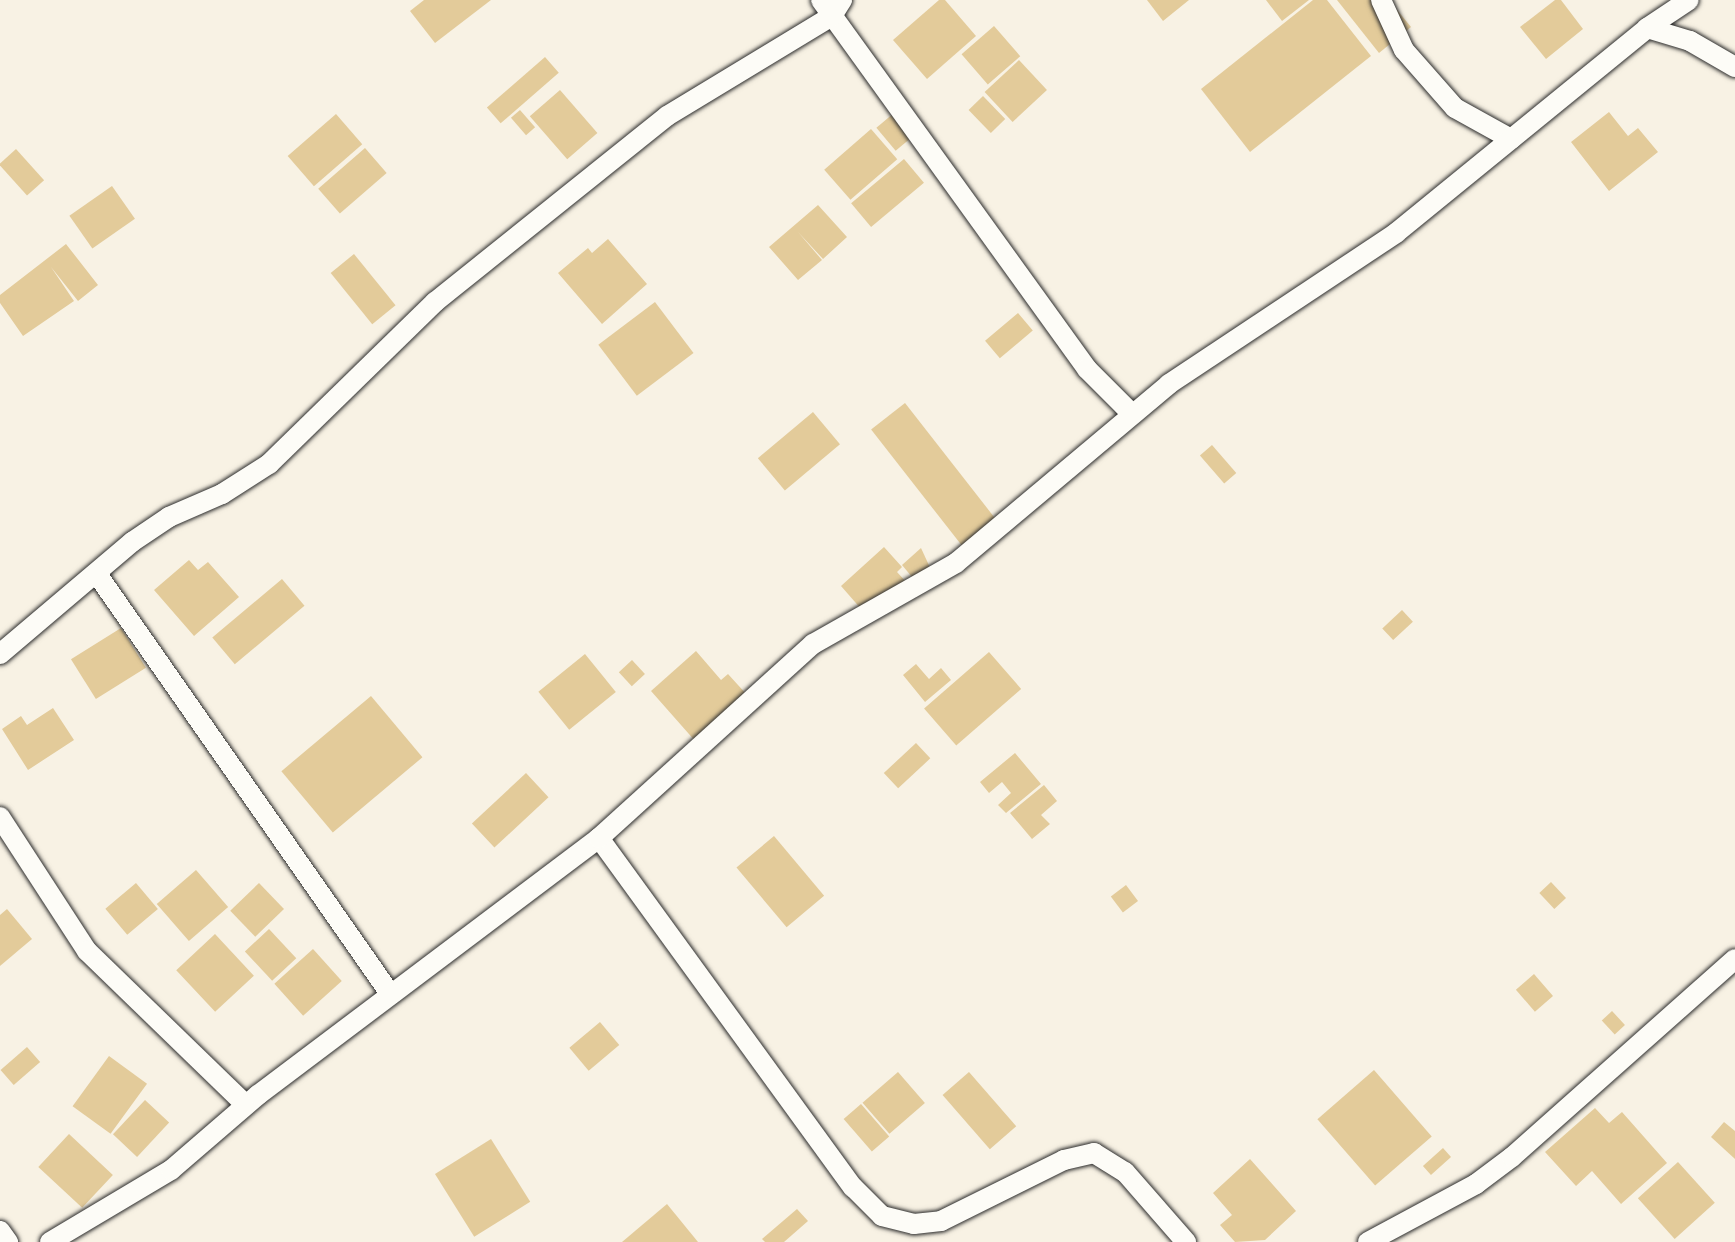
<!DOCTYPE html>
<html>
<head>
<meta charset="utf-8">
<style>
	body { margin:0 }
	#map { position:relative; width:1735px; height:1242px; overflow:hidden; background:#f8f2e4; font-family:Dekko,sans-serif }
	div>[style] { position:absolute }
	.building>* { inset:0; background:#e3cb9a; transform-origin:0 0 }
	.roads { filter:drop-shadow(0 0 2px #2b2b2b) drop-shadow(0 0 2px #2b2b2b) }
	.street>* { height:20px; margin:-10px; padding:0 10px; transform-origin:10px; border-radius:10px; background:#fdfcf7 }
	span { translate:-50% -50%; white-space:nowrap; text-align:center; line-height:1.15; -webkit-text-stroke:8px #fdfcf7; paint-order:stroke }
</style>
</head>
<body>
<div id="map">
	<div class="building">
		<div style="clip-path:polygon(424px 0,491px 0,435px 43px,410px 11px)"></div>
		<div style="clip-path:polygon(939px 0,945px 0,976px 36px,927px 79px,893px 40px)"></div>
		<div style="clip-path:polygon(1147px 0,1189px 0,1163px 21px)"></div>
		<div style="clip-path:polygon(1266px 0,1309px 0,1282px 21px)"></div>
		<div style="clip-path:polygon(1313px 0,1327px 0,1371px 56px,1250px 152px,1201px 89px)"></div>
		<div style="clip-path:polygon(1337px 0,1389px 0,1411px 27px,1379px 53px)"></div>
		<div style="clip-path:polygon(1555px 0,1561px 0,1583px 29px,1546px 59px,1520px 27px)"></div>
		<div style="left:994px;top:26px;width:40px;height:43px;rotate:49deg"></div>
		<div style="left:545px;top:57px;width:21px;height:77px;rotate:49deg"></div>
		<div style="left:1019px;top:60px;width:41px;height:47px;rotate:47deg"></div>
		<div style="left:560px;top:90px;width:57px;height:40px;rotate:49deg"></div>
		<div style="left:983px;top:96px;width:32px;height:20px;rotate:46deg"></div>
		<div style="left:520px;top:110px;width:23px;height:12px;rotate:49deg"></div>
		<div style="clip-path:polygon(1609px 112px,1628px 136px,1638px 128px,1658px 152px,1609px 191px,1571px 142px)"></div>
		<div style="left:894px;top:113px;width:30px;height:23px;rotate:50deg"></div>
		<div style="left:336px;top:114px;width:40px;height:64px;rotate:49deg"></div>
		<div style="left:871px;top:129px;width:40px;height:62px;rotate:49deg"></div>
		<div style="left:365px;top:148px;width:33px;height:62px;rotate:49deg"></div>
		<div style="left:16px;top:149px;width:42px;height:23px;rotate:48deg"></div>
		<div style="left:904px;top:159px;width:31px;height:69px;rotate:50deg"></div>
		<div style="left:112px;top:186px;width:40px;height:52px;rotate:55deg"></div>
		<div style="clip-path:polygon(818px 205px,847px 237px,823px 259px,798px 232px,822px 260px,798px 280px,769px 247px)"></div>
		<div style="clip-path:polygon(608px 239px,647px 284px,602px 324px,558px 273px,588px 248px,592px 253px)"></div>
		<div style="clip-path:polygon(66px 244px,98px 285px,78px 301px,51px 267px,74px 301px,23px 336px,0 303px,0 295px)"></div>
		<div style="left:354px;top:254px;width:66px;height:30px;rotate:51deg"></div>
		<div style="left:655px;top:302px;width:64px;height:71px;rotate:53deg"></div>
		<div style="left:1018px;top:313px;width:23px;height:43px;rotate:50deg"></div>
		<div style="left:905px;top:403px;width:148px;height:43px;rotate:52deg"></div>
		<div style="left:813px;top:412px;width:42px;height:72px;rotate:50deg"></div>
		<div style="left:1212px;top:445px;width:37px;height:16px;rotate:49deg"></div>
		<div style="clip-path:polygon(884px 547px,902px 567px,897px 572px,908px 584px,869px 618px,841px 586px)"></div>
		<div style="clip-path:polygon(921px 548px,933px 574px,922px 589px,902px 565px)"></div>
		<div style="clip-path:polygon(189px 560px,198px 570px,208px 562px,239px 597px,194px 636px,154px 590px)"></div>
		<div style="left:282px;top:579px;width:35px;height:91px;rotate:50deg"></div>
		<div style="left:1402px;top:610px;width:16px;height:27px;rotate:47deg"></div>
		<div style="left:121px;top:628px;width:47px;height:59px;rotate:58deg"></div>
		<div style="clip-path:polygon(696px 651px,721px 680px,728px 674px,748px 696px,696px 742px,651px 691px)"></div>
		<div style="left:989px;top:652px;width:49px;height:86px;rotate:49deg"></div>
		<div style="left:585px;top:654px;width:49px;height:60px;rotate:51deg"></div>
		<div style="left:632px;top:660px;width:19px;height:18px;rotate:47deg"></div>
		<div style="clip-path:polygon(916px 664px,929px 679px,941px 668px,951px 680px,925px 702px,903px 675px)"></div>
		<div style="left:371px;top:696px;width:80px;height:117px;rotate:50deg"></div>
		<div style="clip-path:polygon(53px 708px,74px 740px,28px 770px,2px 729px,21px 716px,27px 725px)"></div>
		<div style="left:916px;top:743px;width:21px;height:44px;rotate:47deg"></div>
		<div style="clip-path:polygon(1015px 753px,1041px 784px,1006px 813px,998px 805px,1011px 793px,1002px 782px,989px 793px,980px 782px)"></div>
		<div style="left:526px;top:773px;width:33px;height:74px;rotate:47deg"></div>
		<div style="clip-path:polygon(1044px 785px,1057px 801px,1041px 815px,1050px 824px,1032px 839px,1010px 813px)"></div>
		<div style="left:774px;top:836px;width:78px;height:49px;rotate:50deg"></div>
		<div style="left:196px;top:870px;width:49px;height:52px;rotate:49deg"></div>
		<div style="left:1551px;top:882px;width:22px;height:16px;rotate:47deg"></div>
		<div style="left:136px;top:883px;width:34px;height:40px;rotate:50deg"></div>
		<div style="left:259px;top:883px;width:36px;height:40px;rotate:46deg"></div>
		<div style="left:1126px;top:885px;width:20px;height:19px;rotate:53deg"></div>
		<div style="clip-path:polygon(7px 909px,32px 939px,0 966px,0 915px)"></div>
		<div style="left:269px;top:929px;width:40px;height:33px;rotate:47deg"></div>
		<div style="left:215px;top:934px;width:57px;height:53px;rotate:47deg"></div>
		<div style="left:313px;top:949px;width:43px;height:52px;rotate:48deg"></div>
		<div style="left:1534px;top:974px;width:29px;height:24px;rotate:49deg"></div>
		<div style="left:1612px;top:1011px;width:19px;height:14px;rotate:47deg"></div>
		<div style="left:600px;top:1022px;width:30px;height:40px;rotate:50deg"></div>
		<div style="left:27px;top:1047px;width:20px;height:35px;rotate:49deg"></div>
		<div style="left:109px;top:1056px;width:47px;height:62px;rotate:36deg"></div>
		<div style="left:1374px;top:1070px;width:88px;height:75px;rotate:49deg"></div>
		<div style="left:898px;top:1072px;width:41px;height:47px;rotate:49deg"></div>
		<div style="left:969px;top:1072px;width:72px;height:35px;rotate:49deg"></div>
		<div style="left:145px;top:1100px;width:33px;height:47px;rotate:43deg"></div>
		<div style="left:861px;top:1104px;width:43px;height:23px;rotate:49deg"></div>
		<div style="clip-path:polygon(1595px 1108px,1609px 1123px,1622px 1112px,1667px 1163px,1621px 1204px,1592px 1171px,1576px 1186px,1545px 1152px)"></div>
		<div style="clip-path:polygon(1724px 1122px,1735px 1131px,1735px 1159px,1711px 1137px)"></div>
		<div style="left:69px;top:1134px;width:60px;height:45px;rotate:43deg"></div>
		<div style="left:491px;top:1139px;width:74px;height:66px;rotate:58deg"></div>
		<div style="left:1443px;top:1148px;width:12px;height:27px;rotate:48deg"></div>
		<div style="clip-path:polygon(1250px 1159px,1296px 1211px,1265px 1240px,1235px 1242px,1220px 1225px,1232px 1215px,1213px 1193px)"></div>
		<div style="left:1678px;top:1162px;width:55px;height:54px;rotate:48deg"></div>
		<div style="clip-path:polygon(667px 1204px,698px 1242px,622px 1242px)"></div>
		<div style="clip-path:polygon(797px 1209px,808px 1221px,784px 1242px,765px 1242px,762px 1239px)"></div>
	</div>
	<div class="roads">
		<div class="street">
			<div style="left:821px;top:0;width:455px;rotate:54.2deg"></div>
			<div style="left:1087px;top:369px;width:62px;rotate:45deg"></div>
			<div style="left:1381px;top:0;width:55px;rotate:65.3deg"></div>
			<div style="left:1404px;top:50px;width:77px;rotate:48.7deg"></div>
			<div style="left:1455px;top:108px;width:64px;rotate:29deg"></div>
			<div style="left:1647px;top:28px;width:45px;rotate:16.8deg"></div>
			<div style="left:1690px;top:41px;width:52px;rotate:30deg"></div>
			<div style="left:97px;top:574px;width:513px;rotate:55.07deg"></div>
			<div style="left:0;top:654px;width:173px;rotate:-40.3deg"></div>
			<div style="left:132px;top:542px;width:45px;rotate:-34deg"></div>
			<div style="left:169px;top:517px;width:58px;rotate:-23.5deg"></div>
			<div style="left:222px;top:494px;width:56px;rotate:-32.6deg"></div>
			<div style="left:269px;top:464px;width:232px;rotate:-44.3deg"></div>
			<div style="left:435px;top:302px;width:297px;rotate:-38.7deg"></div>
			<div style="left:667px;top:116px;width:193px;rotate:-31.2deg"></div>
			<div style="left:832px;top:16px;width:19px;rotate:-58deg"></div>
			<div style="left:0;top:817px;width:160px;rotate:57deg"></div>
			<div style="left:87px;top:951px;width:221px;rotate:44.1deg"></div>
			<div style="left:599px;top:838px;width:432px;rotate:54deg"></div>
			<div style="left:853px;top:1187px;width:41px;rotate:45deg"></div>
			<div style="left:882px;top:1216px;width:33px;rotate:14deg"></div>
			<div style="left:914px;top:1224px;width:27px;rotate:-6deg"></div>
			<div style="left:941px;top:1221px;width:137px;rotate:-26.4deg"></div>
			<div style="left:1064px;top:1160px;width:31px;rotate:-13deg"></div>
			<div style="left:1094px;top:1153px;width:36px;rotate:32deg"></div>
			<div style="left:1125px;top:1172px;width:93px;rotate:48.9deg"></div>
			<div style="left:0;top:1231px;width:14px;rotate:54deg"></div>
			<div style="left:50px;top:1242px;width:141px;rotate:-30.8deg"></div>
			<div style="left:171px;top:1170px;width:115px;rotate:-40.8deg"></div>
			<div style="left:258px;top:1095px;width:427px;rotate:-37deg"></div>
			<div style="left:599px;top:838px;width:289px;rotate:-42.2deg"></div>
			<div style="left:813px;top:644px;width:164px;rotate:-29.5deg"></div>
			<div style="left:956px;top:563px;width:278px;rotate:-40deg"></div>
			<div style="left:1169px;top:384px;width:273px;rotate:-33.6deg"></div>
			<div style="left:1396px;top:233px;width:324px;rotate:-39.2deg"></div>
			<div style="left:1647px;top:28px;width:50px;rotate:-33.7deg"></div>
			<div style="left:1368px;top:1242px;width:123px;rotate:-28.2deg"></div>
			<div style="left:1476px;top:1184px;width:45px;rotate:-36.9deg"></div>
			<div style="left:1512px;top:1157px;width:298px;rotate:-41.6deg"></div>
		</div>
	</div>
</div>
</body>
</html>
